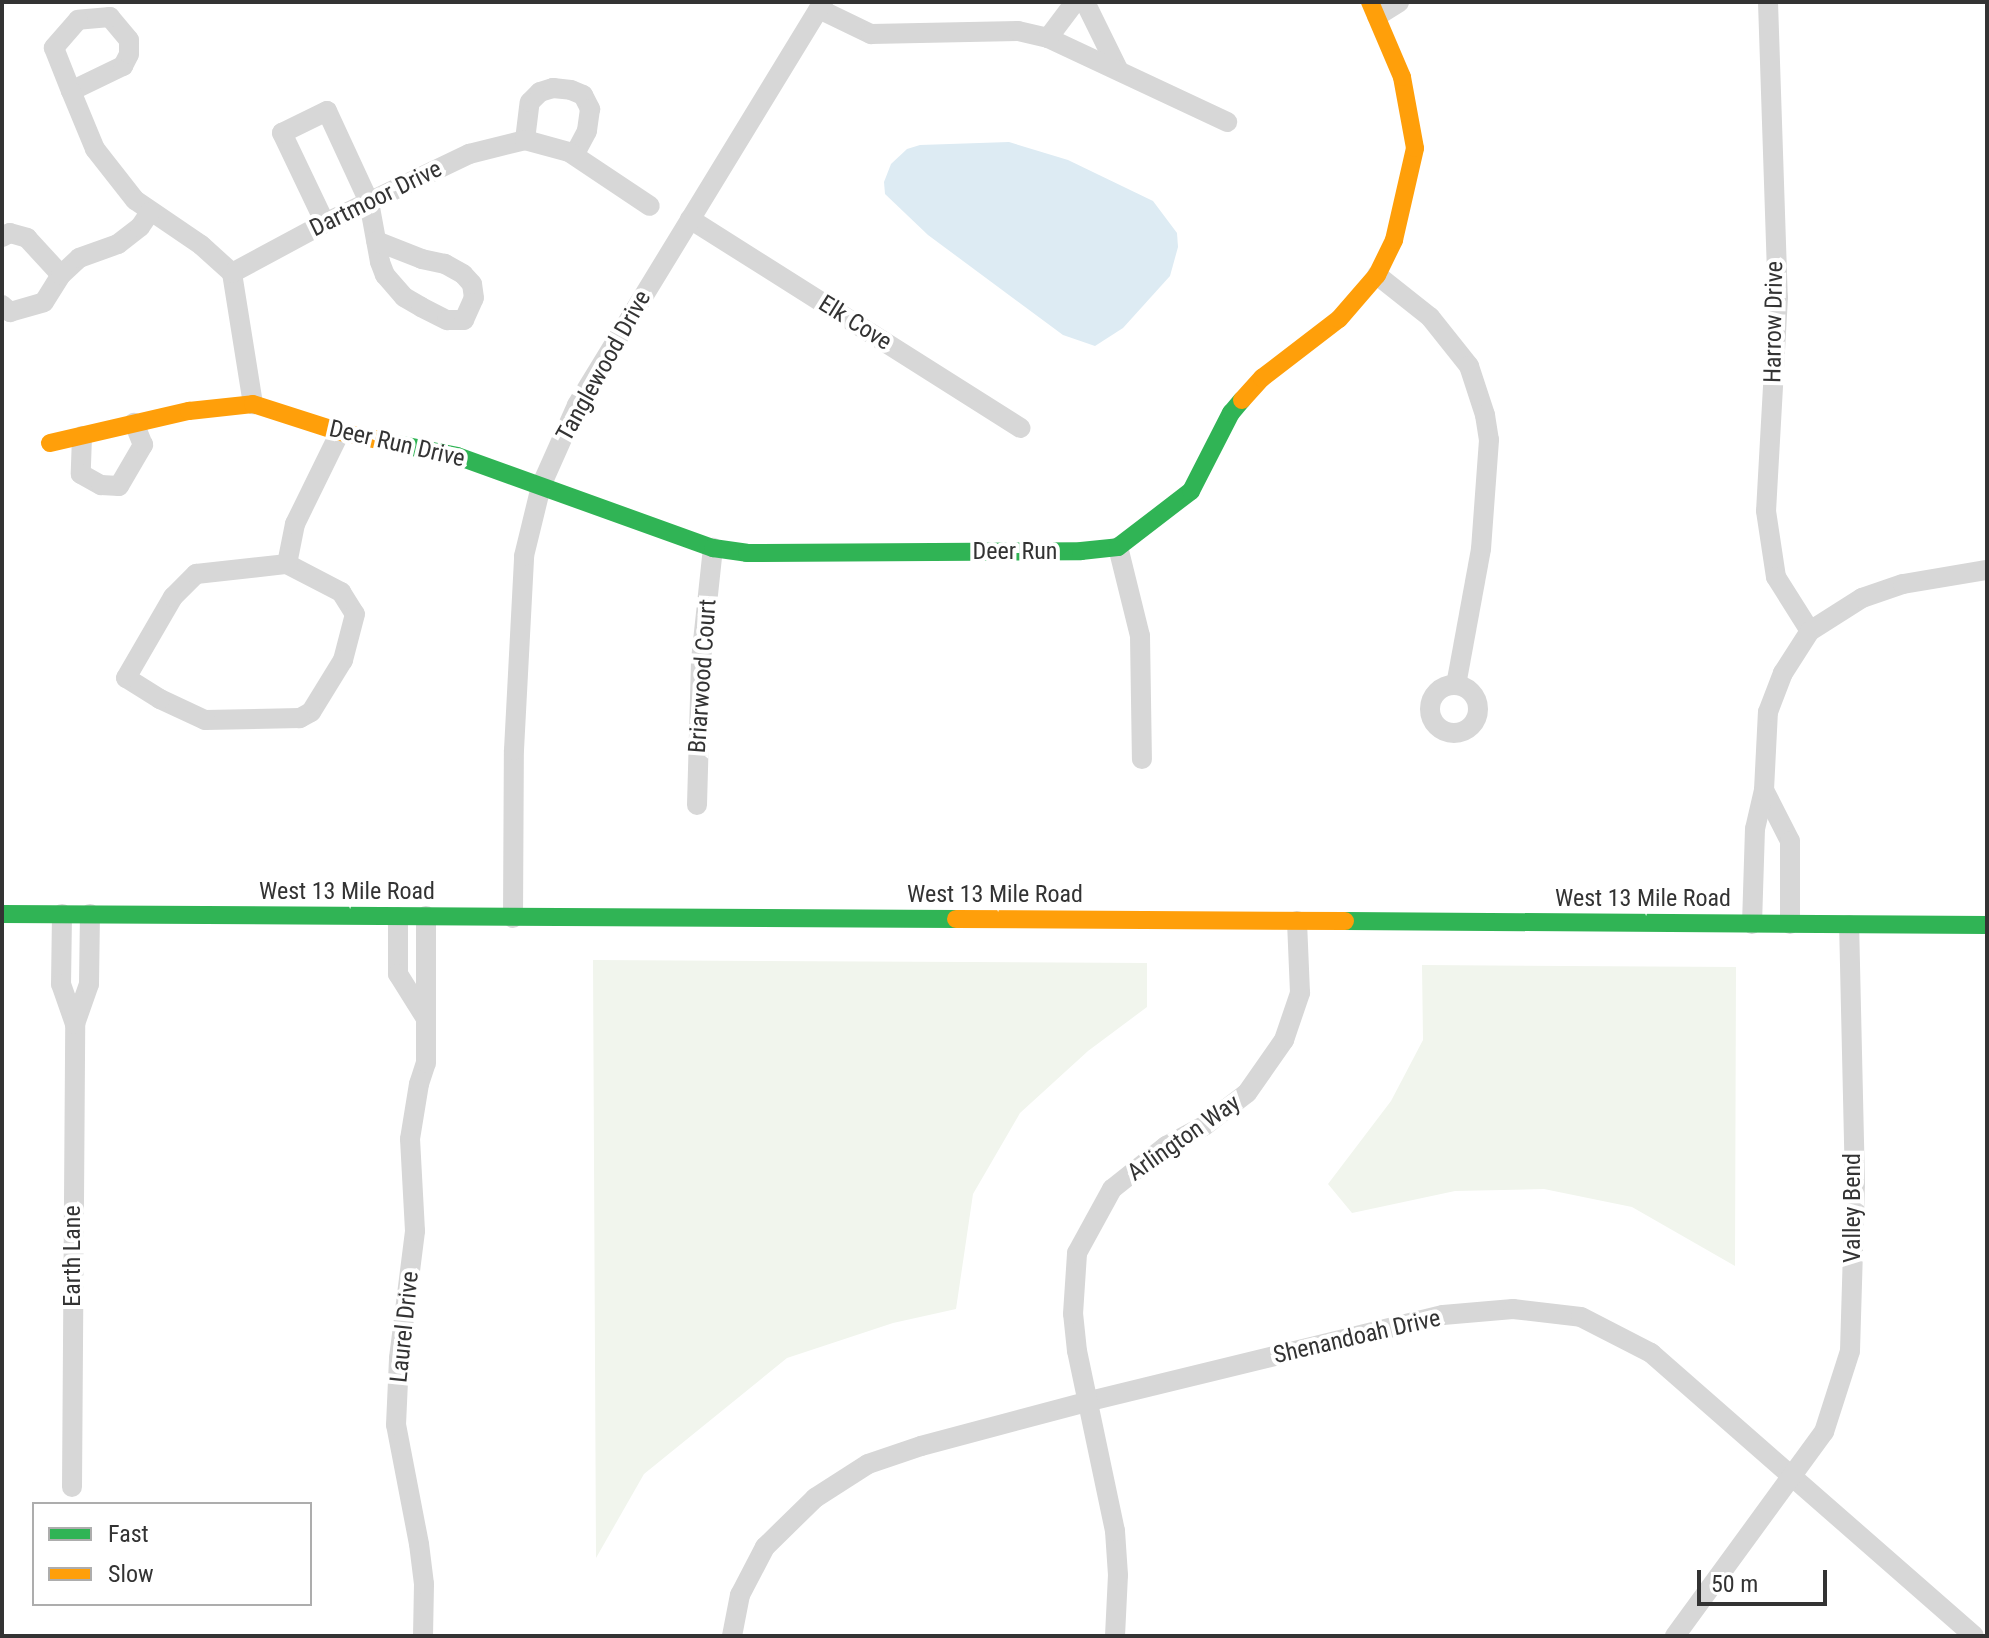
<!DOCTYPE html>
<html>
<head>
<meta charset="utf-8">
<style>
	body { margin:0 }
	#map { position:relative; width:1989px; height:1638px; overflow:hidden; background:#fff; font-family:"Roboto Condensed",sans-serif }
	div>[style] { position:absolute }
	.green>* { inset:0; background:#f1f5ed }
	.water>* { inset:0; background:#ddebf3 }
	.street>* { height:20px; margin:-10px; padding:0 10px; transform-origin:10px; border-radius:10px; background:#d7d7d7 }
	.street>.ring { margin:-10px; padding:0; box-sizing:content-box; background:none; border:20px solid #d7d7d7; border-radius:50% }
	.fast>* { height:18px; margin:-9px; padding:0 9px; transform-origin:9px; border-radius:9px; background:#30b455 }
	.slow>* { height:18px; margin:-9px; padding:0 9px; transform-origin:9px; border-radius:9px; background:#ff9f0a }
	span { translate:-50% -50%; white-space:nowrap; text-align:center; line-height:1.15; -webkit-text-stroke:8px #fff; paint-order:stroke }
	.street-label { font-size:24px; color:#333 }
	.frame { position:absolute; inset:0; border:4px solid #333; pointer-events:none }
	.legend { position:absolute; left:32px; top:1502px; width:280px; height:104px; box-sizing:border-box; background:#fff; border:2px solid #adadad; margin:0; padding:10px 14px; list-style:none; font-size:24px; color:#333 }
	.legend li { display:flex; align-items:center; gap:16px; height:40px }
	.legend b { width:40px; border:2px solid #adadad }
	.scale { position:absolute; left:1697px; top:1570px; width:130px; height:36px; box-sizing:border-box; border:4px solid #333; border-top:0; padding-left:10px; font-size:24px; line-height:28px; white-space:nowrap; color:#333; -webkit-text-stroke:6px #fff; paint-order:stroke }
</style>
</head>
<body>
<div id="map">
	<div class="green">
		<div style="clip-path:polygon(593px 960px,1147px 963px,1147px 1007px,1088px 1051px,1020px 1113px,973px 1194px,956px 1309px,893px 1323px,787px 1358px,644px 1474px,596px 1558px)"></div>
		<div style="clip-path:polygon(1422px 965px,1736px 967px,1735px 1266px,1632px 1207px,1544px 1189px,1455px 1191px,1352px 1213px,1328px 1184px,1391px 1101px,1423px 1040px)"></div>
	</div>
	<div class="water">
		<div style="clip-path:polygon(1009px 142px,1068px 160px,1153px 201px,1177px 233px,1178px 247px,1170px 276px,1123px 328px,1095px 346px,1063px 335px,928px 235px,885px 194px,884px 182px,891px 164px,907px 149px,920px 145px)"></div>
	</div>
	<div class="street">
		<div style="left:1085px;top:2px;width:75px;rotate:63.8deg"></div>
		<div style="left:1768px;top:2px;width:295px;rotate:88.1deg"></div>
		<div style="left:1778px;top:297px;width:214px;rotate:93.2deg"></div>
		<div style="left:1766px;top:511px;width:67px;rotate:81.4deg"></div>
		<div style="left:1776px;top:577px;width:64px;rotate:57.8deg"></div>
		<div style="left:819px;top:9px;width:58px;rotate:25.7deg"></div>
		<div style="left:871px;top:34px;width:147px;rotate:-1.2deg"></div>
		<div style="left:1018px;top:31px;width:31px;rotate:13deg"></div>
		<div style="left:1048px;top:38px;width:198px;rotate:25.1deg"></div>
		<div style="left:1377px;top:16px;width:26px;rotate:-32deg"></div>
		<div style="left:1048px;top:38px;width:45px;rotate:-53.1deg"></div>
		<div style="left:71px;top:91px;width:58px;rotate:-25.7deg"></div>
		<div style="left:123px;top:66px;width:13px;rotate:-63deg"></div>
		<div style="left:129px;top:54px;width:14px;rotate:-90deg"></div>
		<div style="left:129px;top:40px;width:30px;rotate:-130deg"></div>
		<div style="left:110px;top:17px;width:32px;rotate:175deg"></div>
		<div style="left:78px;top:20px;width:37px;rotate:131deg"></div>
		<div style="left:54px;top:48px;width:46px;rotate:68.4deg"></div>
		<div style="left:71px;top:91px;width:63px;rotate:67.5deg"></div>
		<div style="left:95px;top:149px;width:65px;rotate:51.9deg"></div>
		<div style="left:135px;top:200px;width:80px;rotate:34.3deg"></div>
		<div style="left:201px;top:245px;width:42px;rotate:42.1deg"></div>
		<div style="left:232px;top:273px;width:133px;rotate:80.9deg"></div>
		<div style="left:525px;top:140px;width:38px;rotate:-83deg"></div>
		<div style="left:530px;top:102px;width:14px;rotate:-45deg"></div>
		<div style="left:540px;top:92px;width:14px;rotate:-17deg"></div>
		<div style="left:553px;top:88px;width:18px;rotate:6deg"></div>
		<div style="left:571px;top:90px;width:13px;rotate:23deg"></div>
		<div style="left:583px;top:95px;width:16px;rotate:63deg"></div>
		<div style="left:590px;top:109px;width:22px;rotate:98deg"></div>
		<div style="left:587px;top:131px;width:27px;rotate:118deg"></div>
		<div style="left:690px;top:219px;width:391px;rotate:32.3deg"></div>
		<div style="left:325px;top:223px;width:100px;rotate:-115.5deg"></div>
		<div style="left:282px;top:133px;width:50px;rotate:-26.1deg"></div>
		<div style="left:327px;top:111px;width:100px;rotate:65.2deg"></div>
		<div style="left:369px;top:202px;width:61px;rotate:79.6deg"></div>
		<div style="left:380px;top:262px;width:14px;rotate:69deg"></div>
		<div style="left:385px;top:275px;width:29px;rotate:49deg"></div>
		<div style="left:404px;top:297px;width:20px;rotate:30deg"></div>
		<div style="left:421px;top:307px;width:29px;rotate:27deg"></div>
		<div style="left:447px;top:320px;width:17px"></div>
		<div style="left:464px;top:320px;width:24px;rotate:-66deg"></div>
		<div style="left:474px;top:298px;width:14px;rotate:-98deg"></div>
		<div style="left:472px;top:284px;width:13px;rotate:-132deg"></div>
		<div style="left:463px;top:274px;width:21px;rotate:-151deg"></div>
		<div style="left:445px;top:264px;width:24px;rotate:-168deg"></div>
		<div style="left:422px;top:259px;width:49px;rotate:-158.6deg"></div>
		<div style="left:2px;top:237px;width:9px;rotate:-27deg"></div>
		<div style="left:10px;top:233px;width:18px;rotate:16deg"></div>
		<div style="left:27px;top:238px;width:50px;rotate:47.4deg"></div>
		<div style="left:232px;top:273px;width:106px;rotate:-28.3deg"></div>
		<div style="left:325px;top:223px;width:160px;rotate:-25.6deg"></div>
		<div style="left:469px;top:154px;width:58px;rotate:-14deg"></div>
		<div style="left:525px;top:140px;width:46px;rotate:15.3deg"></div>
		<div style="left:569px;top:152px;width:97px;rotate:33.7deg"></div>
		<div style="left:1377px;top:275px;width:68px;rotate:38.4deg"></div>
		<div style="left:1430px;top:317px;width:63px;rotate:51.5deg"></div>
		<div style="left:1469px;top:366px;width:52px;rotate:71.9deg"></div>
		<div style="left:1485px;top:415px;width:25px;rotate:81deg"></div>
		<div style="left:1489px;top:440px;width:109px;rotate:94.2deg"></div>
		<div style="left:1481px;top:549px;width:138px;rotate:100.4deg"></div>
		<div style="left:2px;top:305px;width:11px;rotate:41deg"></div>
		<div style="left:10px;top:312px;width:35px;rotate:-16deg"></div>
		<div style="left:44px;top:302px;width:32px;rotate:-58deg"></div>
		<div style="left:61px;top:275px;width:25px;rotate:-43deg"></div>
		<div style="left:79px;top:258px;width:41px;rotate:-19.7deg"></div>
		<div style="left:118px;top:244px;width:28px;rotate:-38deg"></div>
		<div style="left:140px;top:227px;width:18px;rotate:-56deg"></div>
		<div style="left:82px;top:436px;width:38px;rotate:92deg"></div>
		<div style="left:81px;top:474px;width:23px;rotate:29deg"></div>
		<div style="left:101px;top:485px;width:18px;rotate:3deg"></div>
		<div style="left:119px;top:486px;width:48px;rotate:-59.7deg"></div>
		<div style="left:143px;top:445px;width:24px;rotate:-112deg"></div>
		<div style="left:1118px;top:547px;width:92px;rotate:76.1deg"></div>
		<div style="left:1140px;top:636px;width:123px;rotate:89.1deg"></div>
		<div style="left:287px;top:564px;width:61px;rotate:27.4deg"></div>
		<div style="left:341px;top:592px;width:26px;rotate:58deg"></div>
		<div style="left:355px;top:614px;width:48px;rotate:104.6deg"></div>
		<div style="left:343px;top:660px;width:61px;rotate:121.6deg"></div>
		<div style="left:311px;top:712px;width:13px;rotate:151deg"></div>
		<div style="left:300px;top:718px;width:95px;rotate:178.8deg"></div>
		<div style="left:205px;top:720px;width:50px;rotate:-155deg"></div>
		<div style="left:160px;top:699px;width:40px;rotate:-148deg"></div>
		<div style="left:126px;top:678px;width:94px;rotate:-59.9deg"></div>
		<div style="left:173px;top:597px;width:33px;rotate:-45deg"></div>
		<div style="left:196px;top:574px;width:92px;rotate:-6.3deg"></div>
		<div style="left:287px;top:564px;width:41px;rotate:-78.7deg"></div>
		<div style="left:295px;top:524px;width:102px;rotate:-63.9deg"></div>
		<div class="ring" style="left:1430px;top:685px;width:28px;height:28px"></div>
		<div style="left:1764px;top:790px;width:57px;rotate:63deg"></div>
		<div style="left:1790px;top:841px;width:83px;rotate:90deg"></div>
		<div style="left:697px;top:805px;width:145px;rotate:-88.4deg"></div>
		<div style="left:701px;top:660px;width:113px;rotate:-83.9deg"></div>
		<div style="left:62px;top:914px;width:70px;rotate:90.8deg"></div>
		<div style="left:61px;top:984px;width:42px;rotate:70.7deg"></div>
		<div style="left:398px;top:917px;width:57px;rotate:90deg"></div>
		<div style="left:398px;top:974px;width:51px;rotate:57.9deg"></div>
		<div style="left:513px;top:918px;width:168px;rotate:-89.7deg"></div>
		<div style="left:514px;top:750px;width:194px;rotate:-87deg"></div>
		<div style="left:524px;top:556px;width:72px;rotate:-76.3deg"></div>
		<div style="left:541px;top:486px;width:89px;rotate:-66deg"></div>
		<div style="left:577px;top:405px;width:472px;rotate:-58.6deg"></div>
		<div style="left:1752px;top:924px;width:95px;rotate:-88.2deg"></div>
		<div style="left:1755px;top:829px;width:40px;rotate:-77deg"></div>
		<div style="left:1764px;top:790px;width:78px;rotate:-87.1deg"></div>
		<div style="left:1768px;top:712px;width:42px;rotate:-69deg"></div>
		<div style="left:1783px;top:673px;width:50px;rotate:-57.3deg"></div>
		<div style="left:1810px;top:631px;width:62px;rotate:-32.4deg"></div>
		<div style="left:1862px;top:598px;width:43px;rotate:-18.9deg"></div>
		<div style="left:1903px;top:584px;width:85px;rotate:-9.5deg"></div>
		<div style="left:72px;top:1487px;width:463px;rotate:-89.6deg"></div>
		<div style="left:75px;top:1024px;width:42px;rotate:-70.7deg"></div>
		<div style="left:89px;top:984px;width:70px;rotate:-89.2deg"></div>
		<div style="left:423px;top:1636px;width:52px;rotate:-88.9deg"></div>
		<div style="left:424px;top:1584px;width:40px;rotate:-97.1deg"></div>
		<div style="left:419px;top:1544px;width:121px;rotate:-100.9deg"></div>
		<div style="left:396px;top:1425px;width:67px;rotate:-87.4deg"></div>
		<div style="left:399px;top:1358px;width:128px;rotate:-82.8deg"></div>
		<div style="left:415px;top:1231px;width:92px;rotate:-93.1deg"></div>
		<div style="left:410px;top:1139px;width:56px;rotate:-80.7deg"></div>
		<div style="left:419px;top:1084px;width:22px;rotate:-72deg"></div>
		<div style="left:426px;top:1063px;width:147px;rotate:-90deg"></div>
		<div style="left:732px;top:1636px;width:42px;rotate:-79deg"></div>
		<div style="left:740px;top:1595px;width:54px;rotate:-62.5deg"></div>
		<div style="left:765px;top:1547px;width:70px;rotate:-44.4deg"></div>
		<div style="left:815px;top:1498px;width:63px;rotate:-32.7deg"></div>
		<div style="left:868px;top:1464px;width:56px;rotate:-18.8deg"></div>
		<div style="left:921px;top:1446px;width:175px;rotate:-14.9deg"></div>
		<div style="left:1090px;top:1401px;width:363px;rotate:-13.7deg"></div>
		<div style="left:1443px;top:1315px;width:70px;rotate:-4.9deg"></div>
		<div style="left:1513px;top:1309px;width:68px;rotate:6.7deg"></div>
		<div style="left:1581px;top:1317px;width:79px;rotate:27.2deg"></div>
		<div style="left:1651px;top:1353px;width:429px;rotate:41.2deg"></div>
		<div style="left:1115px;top:1636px;width:61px;rotate:-87.2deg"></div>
		<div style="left:1118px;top:1575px;width:44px;rotate:-93.9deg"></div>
		<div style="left:1115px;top:1531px;width:184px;rotate:-101.9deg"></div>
		<div style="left:1077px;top:1351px;width:37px;rotate:-96deg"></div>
		<div style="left:1073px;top:1314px;width:61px;rotate:-86.2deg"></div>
		<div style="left:1077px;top:1253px;width:73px;rotate:-61.3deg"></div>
		<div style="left:1112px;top:1189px;width:69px;rotate:-38.5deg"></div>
		<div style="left:1166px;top:1146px;width:43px;rotate:-27.8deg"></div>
		<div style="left:1204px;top:1126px;width:54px;rotate:-37.5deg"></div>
		<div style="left:1247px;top:1093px;width:65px;rotate:-55.1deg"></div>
		<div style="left:1284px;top:1040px;width:50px;rotate:-71.2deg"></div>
		<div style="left:1300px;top:993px;width:72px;rotate:-92.4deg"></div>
		<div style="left:1675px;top:1636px;width:253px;rotate:-53.9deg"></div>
		<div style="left:1824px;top:1432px;width:85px;rotate:-72.2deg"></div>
		<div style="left:1850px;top:1351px;width:166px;rotate:-88.3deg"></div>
		<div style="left:1855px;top:1185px;width:260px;rotate:-91.3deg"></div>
	</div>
	<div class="fast">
		<div style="left:392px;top:443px;width:66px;rotate:11.3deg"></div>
		<div style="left:457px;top:456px;width:272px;rotate:19.8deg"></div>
		<div style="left:713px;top:548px;width:34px;rotate:8deg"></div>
		<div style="left:747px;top:553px;width:334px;rotate:-0.3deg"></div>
		<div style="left:1081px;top:551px;width:37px;rotate:-6deg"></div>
		<div style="left:1118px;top:547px;width:92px;rotate:-37.5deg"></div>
		<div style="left:1191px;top:491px;width:88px;rotate:-62.9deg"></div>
		<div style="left:1231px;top:413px;width:17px;rotate:-50deg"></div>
		<div style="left:2px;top:914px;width:954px;rotate:0.3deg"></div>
		<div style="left:1345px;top:921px;width:642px;rotate:0.36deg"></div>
	</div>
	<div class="slow">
		<div style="left:1242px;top:400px;width:30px;rotate:-48deg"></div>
		<div style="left:1262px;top:378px;width:97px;rotate:-37.5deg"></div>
		<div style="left:1339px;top:319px;width:58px;rotate:-49.2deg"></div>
		<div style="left:1377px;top:275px;width:39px;rotate:-64deg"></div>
		<div style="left:1394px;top:240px;width:94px;rotate:-77.1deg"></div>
		<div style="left:1415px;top:148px;width:72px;rotate:-100.4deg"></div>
		<div style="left:1402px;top:77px;width:82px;rotate:-113.1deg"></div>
		<div style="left:50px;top:443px;width:143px;rotate:-13deg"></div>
		<div style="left:189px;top:411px;width:64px;rotate:-6.2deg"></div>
		<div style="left:253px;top:404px;width:91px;rotate:17.8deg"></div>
		<div style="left:340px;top:432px;width:53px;rotate:11.9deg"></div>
		<div style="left:956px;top:919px;width:389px;rotate:0.3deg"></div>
	</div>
	<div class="street-label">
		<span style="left:376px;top:199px;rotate:-26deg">Dartmoor Drive</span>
		<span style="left:1774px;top:322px;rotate:-89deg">Harrow Drive</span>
		<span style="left:855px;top:323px;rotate:32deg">Elk Cove</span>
		<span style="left:604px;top:366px;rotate:-61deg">Tanglewood Drive</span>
		<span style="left:397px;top:444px;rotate:13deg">Deer Run Drive</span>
		<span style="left:1015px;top:552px">Deer Run</span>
		<span style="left:703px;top:676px;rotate:-86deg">Briarwood Court</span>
		<span style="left:347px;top:892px">West 13 Mile Road</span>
		<span style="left:995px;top:895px">West 13 Mile Road</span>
		<span style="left:1643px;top:899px">West 13 Mile Road</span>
		<span style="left:1184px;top:1138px;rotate:-35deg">Arlington Way</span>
		<span style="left:1853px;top:1208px;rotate:-90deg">Valley Bend</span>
		<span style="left:73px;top:1256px;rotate:-90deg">Earth Lane</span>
		<span style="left:405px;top:1327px;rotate:-84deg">Laurel Drive</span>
		<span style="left:1357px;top:1337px;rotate:-13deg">Shenandoah Drive</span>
	</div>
	<div class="frame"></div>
	<ul class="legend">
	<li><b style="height:10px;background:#30b455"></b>Fast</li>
	<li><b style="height:10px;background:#ff9f0a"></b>Slow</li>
	</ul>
	<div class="scale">50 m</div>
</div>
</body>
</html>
